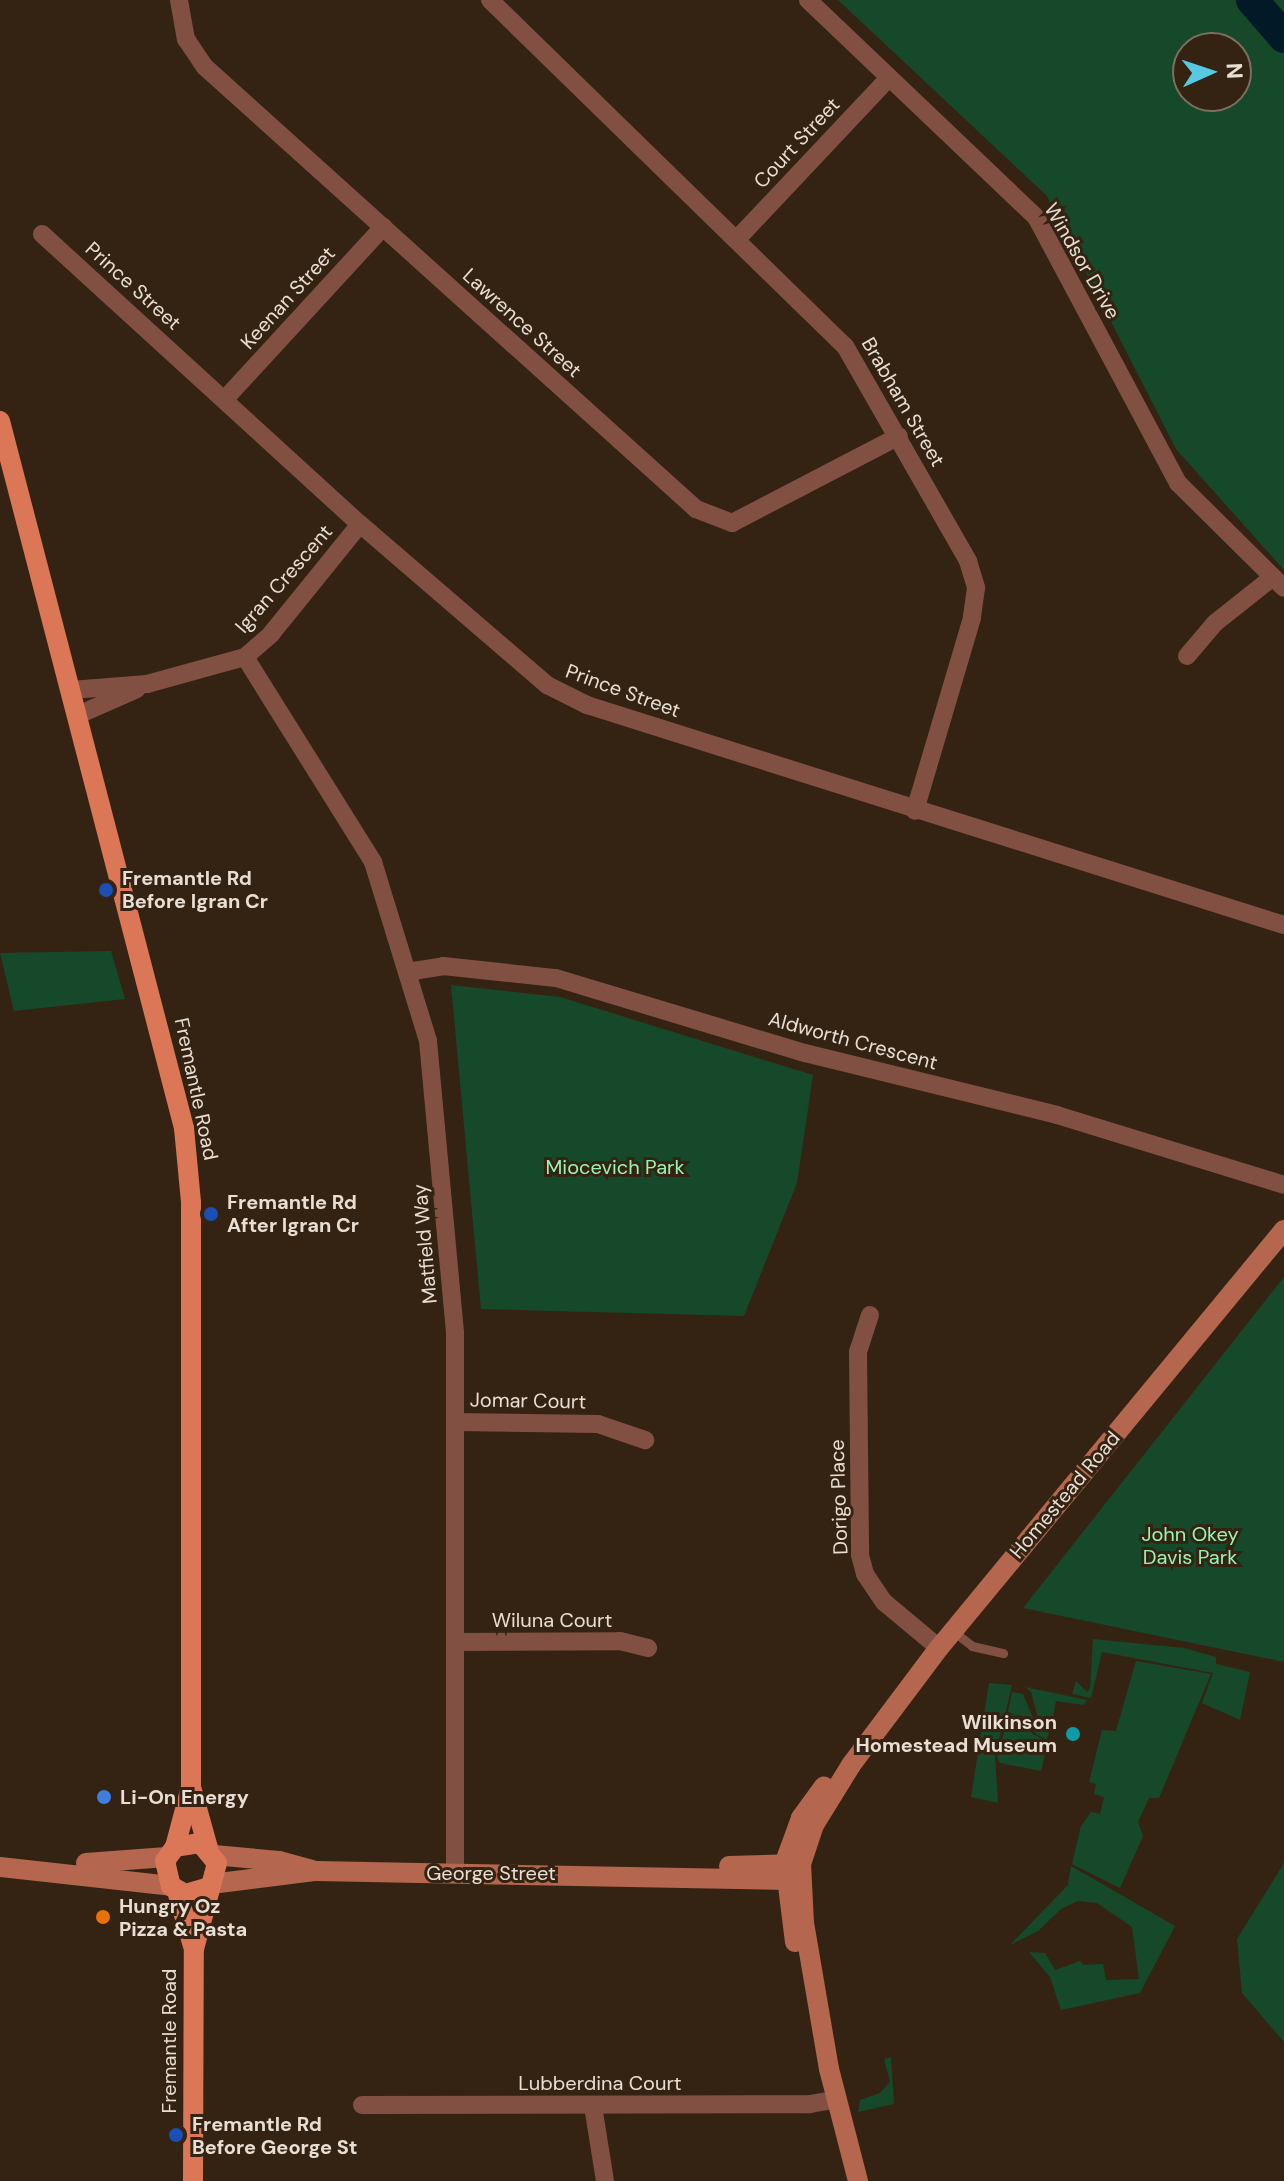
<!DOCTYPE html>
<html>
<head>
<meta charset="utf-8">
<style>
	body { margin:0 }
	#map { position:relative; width:1284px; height:2181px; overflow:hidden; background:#342313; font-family:"DM Sans",sans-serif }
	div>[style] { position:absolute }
	.green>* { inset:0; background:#16492a }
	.river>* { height:32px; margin:-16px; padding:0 16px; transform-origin:16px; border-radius:16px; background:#021a27 }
	.lane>* { height:9px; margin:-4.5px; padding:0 4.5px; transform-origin:4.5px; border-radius:4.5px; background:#825042 }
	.street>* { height:18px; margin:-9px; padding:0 9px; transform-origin:9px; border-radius:9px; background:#825042 }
	.secondary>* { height:20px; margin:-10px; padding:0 10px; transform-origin:10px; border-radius:10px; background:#b4664e }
	.primary>* { height:20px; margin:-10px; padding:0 10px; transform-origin:10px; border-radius:10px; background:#db7657 }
	.dots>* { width:22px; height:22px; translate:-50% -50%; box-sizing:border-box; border:4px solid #342313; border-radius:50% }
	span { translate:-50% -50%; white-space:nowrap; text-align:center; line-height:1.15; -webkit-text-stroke:6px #342313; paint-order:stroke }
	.street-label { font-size:20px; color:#e9ded3 }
	.poi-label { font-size:20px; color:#e9ded3; font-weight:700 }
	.left { translate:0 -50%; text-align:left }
	.right { translate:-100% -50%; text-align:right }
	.park-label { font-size:20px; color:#96f5b5 }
	.north { position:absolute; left:1172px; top:32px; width:80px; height:80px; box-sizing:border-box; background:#342313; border:2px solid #7c6e60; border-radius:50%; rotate:87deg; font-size:22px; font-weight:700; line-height:32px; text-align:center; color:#e9ded3 }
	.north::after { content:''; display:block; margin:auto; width:28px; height:36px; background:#58c9e3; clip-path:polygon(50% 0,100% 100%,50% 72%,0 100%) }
</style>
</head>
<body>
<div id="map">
	<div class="green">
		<div style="clip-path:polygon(evenodd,838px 0,1284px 0,1284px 570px,1176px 449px,1047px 196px,838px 0,1188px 48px,1236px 48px,1236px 96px,1188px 96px,1188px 48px)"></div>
		<div style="clip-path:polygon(111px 951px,125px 999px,14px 1011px,0 953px)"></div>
		<div style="clip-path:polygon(451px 985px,560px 997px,813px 1075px,797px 1183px,744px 1316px,481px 1309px)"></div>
		<div style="clip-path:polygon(1284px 1277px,1284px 1662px,1023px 1608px)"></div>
		<div style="clip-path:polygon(1093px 1639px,1184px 1648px,1216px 1657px,1216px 1664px,1250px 1672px,1240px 1720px,1202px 1703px,1213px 1673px,1102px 1652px,1091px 1698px,1072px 1694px,1076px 1681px,1087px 1692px,1090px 1688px)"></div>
		<div style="clip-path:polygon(1136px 1661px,1211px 1674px,1159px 1798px,1149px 1798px,1138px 1822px,1143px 1836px,1120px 1888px,1072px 1864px,1081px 1826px,1091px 1812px,1100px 1814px,1104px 1797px,1094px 1794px,1096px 1784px,1089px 1782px,1102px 1730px,1116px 1731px)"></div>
		<div style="clip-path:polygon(989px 1683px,1012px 1685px,995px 1756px,998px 1803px,971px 1797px)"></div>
		<div style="clip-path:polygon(1025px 1687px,1087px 1700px,1084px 1705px,1056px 1701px,1051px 1727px,1038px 1718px,1031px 1692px)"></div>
		<div style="clip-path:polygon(1012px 1692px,1023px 1694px,1035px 1723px,1049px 1732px,1047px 1740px,1036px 1734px,1023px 1716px,1016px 1715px,1033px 1734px,1048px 1742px,1041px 1771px,1000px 1763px,997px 1757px,1009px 1714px,1016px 1715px,1008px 1712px)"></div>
		<div style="clip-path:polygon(1284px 1863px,1284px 2042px,1242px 1993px,1237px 1939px)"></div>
		<div style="clip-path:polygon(1071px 1866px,1175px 1926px,1140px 1993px,1061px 2010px,1050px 1977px,1029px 1952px,1045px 1953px,1055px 1970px,1080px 1961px,1083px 1965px,1103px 1964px,1106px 1980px,1139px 1979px,1132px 1927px,1097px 1903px,1078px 1901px,1061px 1909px,1038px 1931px,1010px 1945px,1068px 1885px)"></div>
		<div style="clip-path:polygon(891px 2057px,894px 2104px,858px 2112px,860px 2100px,880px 2093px,890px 2082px,884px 2059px)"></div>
	</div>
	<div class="river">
		<div style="left:1252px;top:0;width:49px;rotate:49.1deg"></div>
	</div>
	<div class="lane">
		<div style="left:953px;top:1631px;width:24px;rotate:38deg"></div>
		<div style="left:972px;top:1646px;width:32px;rotate:13deg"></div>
	</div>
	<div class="street">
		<div style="left:179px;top:0;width:40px;rotate:80deg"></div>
		<div style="left:186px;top:39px;width:34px;rotate:56deg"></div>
		<div style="left:205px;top:67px;width:661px;rotate:41.99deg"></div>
		<div style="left:696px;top:509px;width:39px;rotate:21deg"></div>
		<div style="left:732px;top:523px;width:188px;rotate:-27.5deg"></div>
		<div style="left:490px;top:0;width:496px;rotate:44.3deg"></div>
		<div style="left:845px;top:346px;width:248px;rotate:60.2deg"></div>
		<div style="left:968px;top:561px;width:28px;rotate:73deg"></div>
		<div style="left:976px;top:588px;width:30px;rotate:98deg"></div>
		<div style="left:972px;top:618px;width:201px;rotate:106.5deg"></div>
		<div style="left:808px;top:0;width:315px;rotate:43.6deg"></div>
		<div style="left:1036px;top:217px;width:302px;rotate:61.9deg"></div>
		<div style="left:1178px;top:483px;width:149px;rotate:44.7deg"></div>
		<div style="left:42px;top:234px;width:430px;rotate:42.4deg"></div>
		<div style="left:360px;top:524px;width:247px;rotate:40.7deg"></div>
		<div style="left:547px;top:685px;width:45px;rotate:26.6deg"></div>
		<div style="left:587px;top:705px;width:731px;rotate:17.52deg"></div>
		<div style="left:738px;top:238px;width:219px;rotate:-46.7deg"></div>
		<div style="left:225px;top:399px;width:234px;rotate:-47.4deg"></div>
		<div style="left:1187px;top:656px;width:43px;rotate:-49.7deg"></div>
		<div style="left:1215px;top:623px;width:74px;rotate:-38.4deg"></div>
		<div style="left:245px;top:657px;width:242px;rotate:58deg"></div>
		<div style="left:373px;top:862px;width:187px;rotate:72.9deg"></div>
		<div style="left:428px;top:1041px;width:293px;rotate:84.7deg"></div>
		<div style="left:455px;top:1333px;width:539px;rotate:90deg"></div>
		<div style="left:71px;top:690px;width:76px;rotate:-4.5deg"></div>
		<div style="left:147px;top:684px;width:102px;rotate:-15.4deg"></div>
		<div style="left:245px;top:657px;width:35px;rotate:-41deg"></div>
		<div style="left:271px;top:634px;width:141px;rotate:-51deg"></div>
		<div style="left:78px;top:715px;width:64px;rotate:-23.8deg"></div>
		<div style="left:407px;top:972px;width:36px;rotate:-9deg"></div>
		<div style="left:443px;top:966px;width:114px;rotate:6.1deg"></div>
		<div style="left:556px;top:978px;width:260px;rotate:16.8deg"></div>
		<div style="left:805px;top:1053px;width:260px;rotate:13.8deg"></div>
		<div style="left:1057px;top:1115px;width:238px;rotate:17.1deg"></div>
		<div style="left:870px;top:1315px;width:39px;rotate:108deg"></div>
		<div style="left:858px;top:1352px;width:203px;rotate:89.4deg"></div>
		<div style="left:860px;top:1555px;width:20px;rotate:75deg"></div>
		<div style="left:865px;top:1574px;width:34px;rotate:56deg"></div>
		<div style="left:884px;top:1602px;width:72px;rotate:39.9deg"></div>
		<div style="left:456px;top:1422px;width:142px;rotate:0.8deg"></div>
		<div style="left:598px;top:1424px;width:50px;rotate:18.8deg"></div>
		<div style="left:455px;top:1642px;width:165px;rotate:-0.3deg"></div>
		<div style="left:620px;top:1641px;width:29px;rotate:14deg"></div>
		<div style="left:362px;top:2105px;width:448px;rotate:-0.1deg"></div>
		<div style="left:810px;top:2104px;width:28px;rotate:-10deg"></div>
		<div style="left:593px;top:2106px;width:76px;rotate:80.9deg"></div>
	</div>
	<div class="secondary">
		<div style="left:214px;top:1855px;width:65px;rotate:5.3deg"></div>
		<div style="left:279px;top:1861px;width:34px;rotate:15deg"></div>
		<div style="left:86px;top:1863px;width:81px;rotate:-4.2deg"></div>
		<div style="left:729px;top:1866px;width:68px;rotate:-1.7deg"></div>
		<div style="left:0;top:1867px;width:172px;rotate:6.3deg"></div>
		<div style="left:211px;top:1884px;width:106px;rotate:-7.1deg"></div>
		<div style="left:316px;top:1871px;width:485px;rotate:1.1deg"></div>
		<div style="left:795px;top:1942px;width:81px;rotate:-97.1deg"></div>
		<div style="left:785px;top:1862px;width:47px;rotate:-70deg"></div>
		<div style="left:801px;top:1818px;width:39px;rotate:-54deg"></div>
		<div style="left:858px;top:2181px;width:116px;rotate:-104.5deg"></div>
		<div style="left:829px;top:2069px;width:148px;rotate:-99.7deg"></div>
		<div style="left:804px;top:1923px;width:59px;rotate:-92.9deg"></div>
		<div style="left:801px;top:1864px;width:41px;rotate:-71.6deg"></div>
		<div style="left:814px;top:1825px;width:70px;rotate:-58.3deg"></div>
		<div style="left:851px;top:1765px;width:146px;rotate:-53.1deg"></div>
		<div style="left:939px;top:1648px;width:542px;rotate:-50.47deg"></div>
	</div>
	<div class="primary">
		<div style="left:0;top:421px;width:731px;rotate:75.41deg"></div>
		<div style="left:184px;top:1128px;width:74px;rotate:84.6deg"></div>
		<div style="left:191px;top:1202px;width:585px;rotate:90deg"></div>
		<div style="left:191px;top:1787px;width:63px;rotate:74.4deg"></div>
		<div style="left:175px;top:1847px;width:62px;rotate:-75.1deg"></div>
		<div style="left:177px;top:1891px;width:57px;rotate:73.8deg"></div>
		<div style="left:193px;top:2181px;width:232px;rotate:-89.8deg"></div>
		<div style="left:194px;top:1949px;width:89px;rotate:-75deg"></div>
		<div style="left:217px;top:1863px;width:26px;rotate:-130deg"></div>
		<div style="left:200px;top:1843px;width:25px;rotate:171deg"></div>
		<div style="left:175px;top:1847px;width:17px;rotate:126deg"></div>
		<div style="left:165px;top:1861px;width:26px;rotate:77deg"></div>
		<div style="left:171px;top:1886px;width:16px;rotate:30deg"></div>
		<div style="left:185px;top:1894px;width:25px;rotate:-16deg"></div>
	</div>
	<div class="dots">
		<div style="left:106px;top:890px;background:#1a4fb4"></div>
		<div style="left:211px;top:1214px;background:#1a4fb4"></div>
		<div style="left:1073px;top:1734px;background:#0f9aa8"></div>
		<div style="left:104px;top:1797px;background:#3f7fe0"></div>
		<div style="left:103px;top:1917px;background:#e8710a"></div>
		<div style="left:176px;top:2135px;background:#1a4fb4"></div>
	</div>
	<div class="street-label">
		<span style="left:797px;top:143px;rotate:-47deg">Court Street</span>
		<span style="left:1082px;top:261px;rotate:60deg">Windsor Drive</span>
		<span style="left:133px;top:286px;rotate:42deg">Prince Street</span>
		<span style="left:288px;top:298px;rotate:-48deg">Keenan Street</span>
		<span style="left:522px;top:323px;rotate:42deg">Lawrence Street</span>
		<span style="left:903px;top:402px;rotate:60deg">Brabham Street</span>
		<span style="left:284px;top:579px;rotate:-49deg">Igran Crescent</span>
		<span style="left:623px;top:691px;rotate:20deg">Prince Street</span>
		<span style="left:853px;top:1041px;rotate:15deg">Aldworth Crescent</span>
		<span style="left:196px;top:1089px;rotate:78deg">Fremantle Road</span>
		<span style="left:425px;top:1244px;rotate:-95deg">Matfield Way</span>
		<span style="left:528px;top:1401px;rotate:1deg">Jomar Court</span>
		<span style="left:1065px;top:1495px;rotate:-50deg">Homestead Road</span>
		<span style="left:839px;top:1497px;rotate:-92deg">Dorigo Place</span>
		<span style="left:552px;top:1620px">Wiluna Court</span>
		<span style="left:491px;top:1873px">George Street</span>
		<span style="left:169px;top:2041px;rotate:-90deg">Fremantle Road</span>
		<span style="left:600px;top:2083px">Lubberdina Court</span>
	</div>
	<div class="poi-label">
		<span class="left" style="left:122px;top:890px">Fremantle Rd<br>Before Igran Cr</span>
		<span class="left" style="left:227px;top:1214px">Fremantle Rd<br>After Igran Cr</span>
		<span class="right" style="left:1057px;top:1734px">Wilkinson<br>Homestead Museum</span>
		<span class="left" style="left:120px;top:1797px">Li-On Energy</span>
		<span class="left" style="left:119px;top:1918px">Hungry Oz<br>Pizza &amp; Pasta</span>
		<span class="left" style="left:192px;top:2136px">Fremantle Rd<br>Before George St</span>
	</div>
	<div class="park-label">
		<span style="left:615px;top:1167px">Miocevich Park</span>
		<span style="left:1190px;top:1546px">John Okey<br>Davis Park</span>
	</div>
	<div class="north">N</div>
</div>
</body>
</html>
